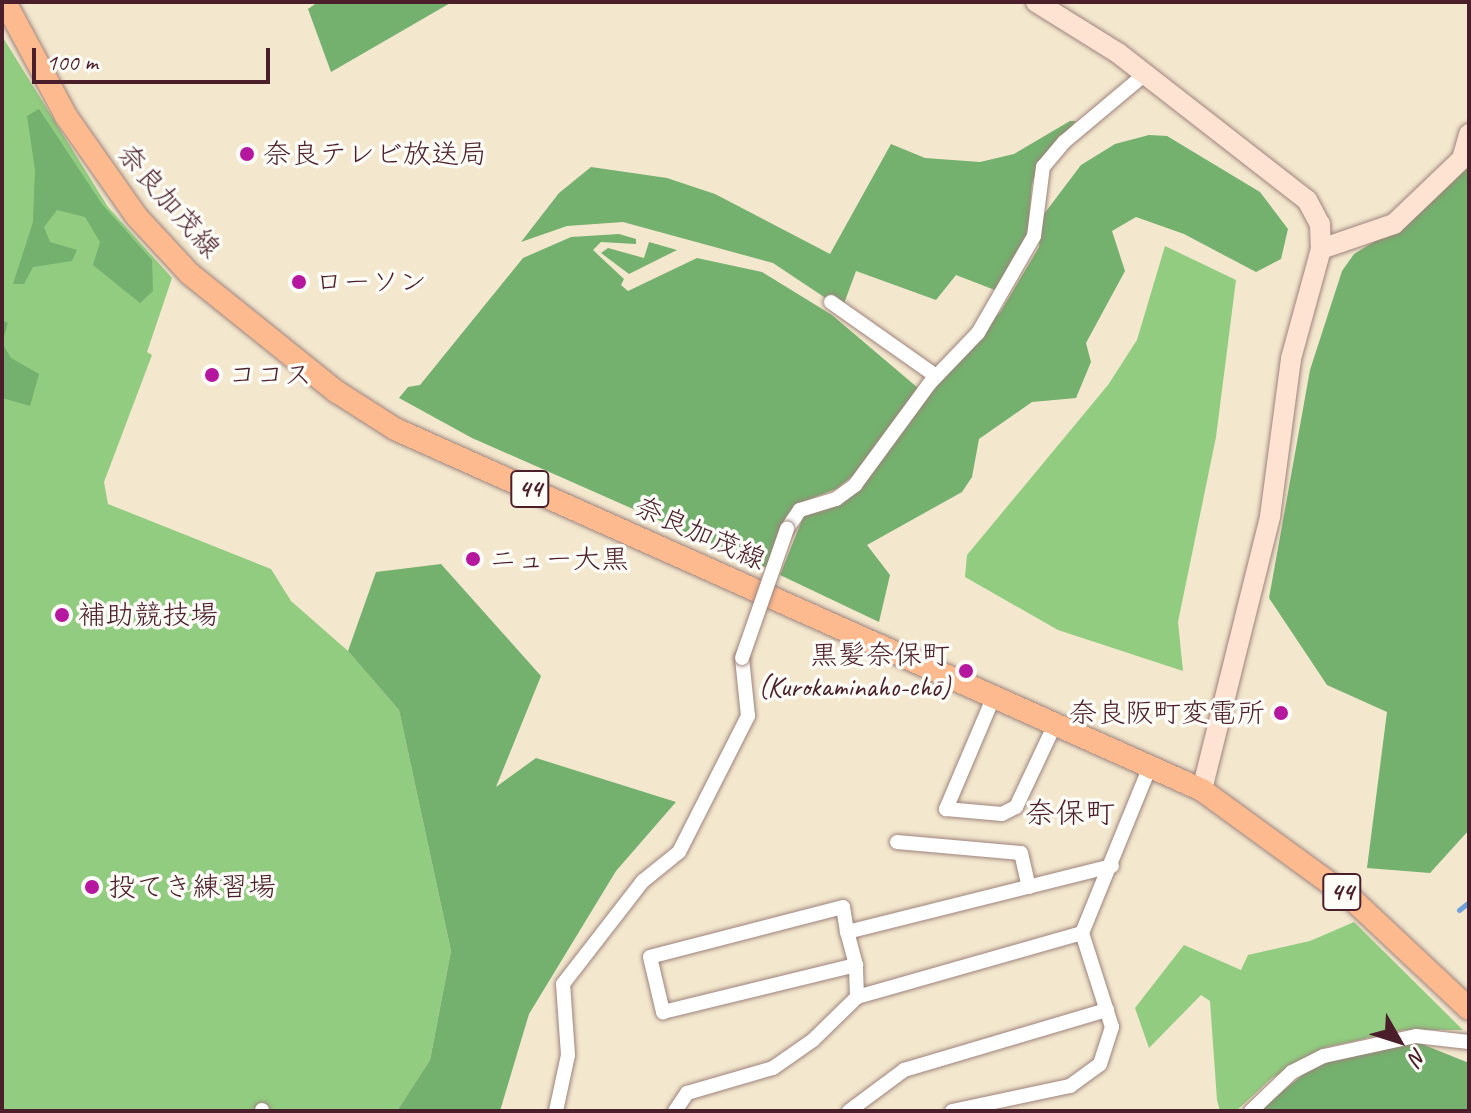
<!DOCTYPE html>
<html>
<head>
<meta charset="utf-8">
<style>
	body { margin:0 }
	#map { position:relative; width:1471px; height:1113px; overflow:hidden; background:#f3e7ce; font-family:Caveat,"Klee One",sans-serif }
	div>[style] { position:absolute }
	.green>* { inset:0; background:#91cc80 }
	.forest>* { inset:0; background:#74b06e }
	.stream>* { height:5px; margin:-2.5px; padding:0 2.5px; transform-origin:2.5px; border-radius:2.5px; background:#6fa2db }
	.roads { filter:drop-shadow(0 0 2px #9e837c) drop-shadow(0 0 2px #9e837c) }
	.street>* { height:14px; margin:-7px; padding:0 7px; transform-origin:7px; border-radius:7px; background:#fff }
	.secondary>* { height:20px; margin:-10px; padding:0 10px; transform-origin:10px; border-radius:10px; background:#fee3d2 }
	.primary>* { height:22px; margin:-11px; padding:0 11px; transform-origin:11px; border-radius:11px; background:#fcba8e }
	.bridges { filter:drop-shadow(0 0 2px #9e837c) drop-shadow(0 0 2px #9e837c) }
	.street-bridge>* { height:14px; margin:-7px; padding:0 7px; transform-origin:7px; border-radius:7px; background:#fff }
	.dots>* { width:22px; height:22px; translate:-50% -50%; box-sizing:border-box; border:4px solid #fdfcf7; border-radius:50% }
	span { translate:-50% -50%; white-space:nowrap; text-align:center; line-height:1.15; -webkit-text-stroke:7px #fdfcf7; paint-order:stroke }
	.shield-label span { padding:2px 6px; background:#fdfcf7; border:2px solid; border-radius:6px; -webkit-text-stroke-width:0 }
	.shield-label { font-size:26px; color:#4a1f2b; font-weight:700 }
	.poi-label { font-size:28px; color:#4a1f2b }
	.left { translate:0 -50%; text-align:left }
	.right { translate:-100% -50%; text-align:right }
	.street-label { font-size:28px; color:#4a1f2b }
	.neighbourhood-label { font-size:30px; color:#4a1f2b }
	.frame { position:absolute; inset:0; border:4px solid #4a1f2b; pointer-events:none }
	.north { position:absolute; left:1359px; top:1001px; width:80px; height:80px; -webkit-text-stroke:6px #fdfcf7; paint-order:stroke; rotate:129deg; font-size:22px; font-weight:700; line-height:32px; text-align:center; color:#4a1f2b }
	.north::after { content:''; display:block; margin:auto; width:28px; height:36px; background:#4a1f2b; clip-path:polygon(50% 0,100% 100%,50% 72%,0 100%) }
	.scale { position:absolute; left:32px; top:48px; width:238px; height:36px; box-sizing:border-box; border:4px solid #4a1f2b; border-top:0; padding-left:10px; font-size:24px; line-height:28px; white-space:nowrap; color:#4a1f2b; -webkit-text-stroke:6px #fdfcf7; paint-order:stroke }
</style>
</head>
<body>
<div id="map">
	<div class="green">
		<div style="clip-path:polygon(2px 36px,108px 207px,172px 278px,147px 352px,152px 355px,104px 482px,108px 504px,271px 569px,291px 601px,348px 651px,399px 710px,451px 951px,430px 1060px,397px 1111px,2px 1111px)"></div>
		<div style="clip-path:polygon(1165px 246px,1236px 280px,1216px 437px,1178px 622px,1183px 671px,1058px 630px,965px 577px,967px 555px,1108px 385px,1137px 340px)"></div>
		<div style="clip-path:polygon(1354px 922px,1463px 1030px,1404px 1030px,1327px 1047px,1272px 1078px,1236px 1111px,1220px 1111px,1217px 1100px,1210px 1001px,1201px 995px,1149px 1048px,1135px 1008px,1184px 945px,1241px 970px,1248px 955px,1310px 941px)"></div>
	</div>
	<div class="forest">
		<div style="clip-path:polygon(318px 2px,452px 2px,331px 72px,308px 9px)"></div>
		<div style="clip-path:polygon(39px 109px,102px 204px,152px 260px,153px 291px,140px 303px,93px 265px,100px 242px,85px 217px,57px 210px,44px 227px,50px 242px,77px 250px,72px 261px,33px 267px,24px 284px,13px 284px,33px 222px,35px 170px,27px 116px)"></div>
		<div style="clip-path:polygon(1070px 121px,1076px 121px,1040px 161px,1032px 184px,1027px 241px,1000px 292px,956px 275px,936px 300px,856px 271px,842px 309px,773px 263px,623px 222px,567px 226px,521px 242px,559px 193px,591px 167px,667px 178px,715px 194px,830px 254px,891px 144px,925px 158px,980px 162px,1014px 154px)"></div>
		<div style="clip-path:polygon(1149px 135px,1167px 136px,1260px 192px,1288px 229px,1281px 259px,1256px 272px,1184px 234px,1136px 217px,1112px 231px,1125px 271px,1086px 343px,1091px 362px,1076px 398px,1032px 402px,979px 439px,972px 477px,962px 492px,867px 545px,890px 575px,879px 622px,780px 575px,804px 515px,831px 508px,1001px 311px,1039px 247px,1041px 218px,1081px 165px,1115px 144px)"></div>
		<div style="clip-path:polygon(1469px 158px,1469px 830px,1430px 873px,1367px 868px,1387px 712px,1327px 685px,1269px 598px,1310px 370px,1342px 271px,1354px 254px,1411px 219px)"></div>
		<div style="clip-path:polygon(619px 234px,636px 239px,636px 244px,601px 242px,593px 250px,624px 279px,621px 285px,628px 291px,697px 258px,762px 272px,832px 315px,918px 388px,854px 475px,836px 489px,794px 505px,767px 568px,472px 438px,399px 398px,408px 387px,420px 385px,523px 258px,571px 237px)"></div>
		<div style="clip-path:polygon(649px 242px,677px 250px,629px 274px,601px 253px,608px 248px,644px 258px)"></div>
		<div style="clip-path:polygon(2px 320px,8px 323px,2px 343px,11px 358px,39px 374px,30px 406px,2px 398px)"></div>
		<div style="clip-path:polygon(441px 564px,541px 676px,496px 787px,536px 758px,676px 802px,616px 871px,529px 1014px,500px 1111px,397px 1111px,430px 1060px,451px 951px,399px 710px,348px 651px,376px 572px)"></div>
		<div style="clip-path:polygon(1417px 1042px,1469px 1063px,1469px 1111px,1258px 1111px,1315px 1065px)"></div>
	</div>
	<div class="stream">
		<div style="left:1459px;top:910px;width:13px;rotate:-39deg"></div>
	</div>
	<div class="roads">
		<div class="street">
			<div style="left:831px;top:302px;width:128px;rotate:35.2deg"></div>
			<div style="left:787px;top:529px;width:23px;rotate:-56deg"></div>
			<div style="left:800px;top:510px;width:38px;rotate:-17deg"></div>
			<div style="left:836px;top:499px;width:24px;rotate:-36deg"></div>
			<div style="left:855px;top:485px;width:127px;rotate:-53.7deg"></div>
			<div style="left:930px;top:383px;width:69px;rotate:-46.2deg"></div>
			<div style="left:978px;top:333px;width:112px;rotate:-60deg"></div>
			<div style="left:1034px;top:236px;width:70px;rotate:-82.6deg"></div>
			<div style="left:1043px;top:167px;width:33px;rotate:-50deg"></div>
			<div style="left:1064px;top:142px;width:106px;rotate:-40deg"></div>
			<div style="left:994px;top:696px;width:123px;rotate:113deg"></div>
			<div style="left:946px;top:809px;width:56px;rotate:5.1deg"></div>
			<div style="left:1002px;top:814px;width:16px;rotate:-27deg"></div>
			<div style="left:1016px;top:807px;width:94px;rotate:-64.8deg"></div>
			<div style="left:897px;top:842px;width:124px;rotate:5.1deg"></div>
			<div style="left:1021px;top:853px;width:35px;rotate:77deg"></div>
			<div style="left:847px;top:932px;width:25px;rotate:-99deg"></div>
			<div style="left:843px;top:907px;width:199px;rotate:165.5deg"></div>
			<div style="left:650px;top:957px;width:57px;rotate:76.7deg"></div>
			<div style="left:663px;top:1012px;width:199px;rotate:-13.7deg"></div>
			<div style="left:857px;top:997px;width:32px;rotate:-92deg"></div>
			<div style="left:856px;top:965px;width:34px;rotate:-105deg"></div>
			<div style="left:847px;top:932px;width:273px;rotate:-14deg"></div>
			<div style="left:262px;top:1110px;width:1px;rotate:90deg"></div>
			<div style="left:556px;top:1111px;width:57px;rotate:-77.9deg"></div>
			<div style="left:568px;top:1055px;width:71px;rotate:-94deg"></div>
			<div style="left:563px;top:984px;width:130px;rotate:-52.2deg"></div>
			<div style="left:643px;top:881px;width:46px;rotate:-38.9deg"></div>
			<div style="left:679px;top:852px;width:153px;rotate:-63.1deg"></div>
			<div style="left:748px;top:716px;width:58px;rotate:-95.9deg"></div>
			<div style="left:675px;top:1111px;width:22px;rotate:-56deg"></div>
			<div style="left:687px;top:1093px;width:90px;rotate:-16.2deg"></div>
			<div style="left:773px;top:1068px;width:49px;rotate:-35deg"></div>
			<div style="left:813px;top:1040px;width:62px;rotate:-44.3deg"></div>
			<div style="left:857px;top:997px;width:234px;rotate:-15.9deg"></div>
			<div style="left:1082px;top:933px;width:183px;rotate:-67.8deg"></div>
			<div style="left:849px;top:1111px;width:69px;rotate:-36.7deg"></div>
			<div style="left:904px;top:1070px;width:212px;rotate:-16.5deg"></div>
			<div style="left:952px;top:1111px;width:121px;rotate:-12deg"></div>
			<div style="left:1070px;top:1086px;width:37px;rotate:-36deg"></div>
			<div style="left:1100px;top:1064px;width:39px;rotate:-72deg"></div>
			<div style="left:1112px;top:1027px;width:99px;rotate:-107.7deg"></div>
			<div style="left:1251px;top:1111px;width:57px;rotate:-43.6deg"></div>
			<div style="left:1292px;top:1072px;width:36px;rotate:-27deg"></div>
			<div style="left:1324px;top:1056px;width:94px;rotate:-12.3deg"></div>
			<div style="left:1416px;top:1036px;width:53px;rotate:6.5deg"></div>
		</div>
		<div class="secondary">
			<div style="left:1036px;top:2px;width:97px;rotate:31.9deg"></div>
			<div style="left:1118px;top:53px;width:239px;rotate:37.9deg"></div>
			<div style="left:1307px;top:200px;width:27px;rotate:62deg"></div>
			<div style="left:1320px;top:224px;width:25px;rotate:88deg"></div>
			<div style="left:1321px;top:249px;width:114px;rotate:105.3deg"></div>
			<div style="left:1291px;top:359px;width:159px;rotate:97.6deg"></div>
			<div style="left:1270px;top:517px;width:281px;rotate:104deg"></div>
			<div style="left:1321px;top:249px;width:77px;rotate:-18.9deg"></div>
			<div style="left:1394px;top:224px;width:94px;rotate:-43.7deg"></div>
			<div style="left:1462px;top:159px;width:26px;rotate:-74deg"></div>
		</div>
		<div class="primary">
			<div style="left:5px;top:2px;width:129px;rotate:61.8deg"></div>
			<div style="left:66px;top:116px;width:123px;rotate:54.9deg"></div>
			<div style="left:137px;top:217px;width:78px;rotate:47.1deg"></div>
			<div style="left:190px;top:274px;width:189px;rotate:38.8deg"></div>
			<div style="left:337px;top:392px;width:69px;rotate:32.5deg"></div>
			<div style="left:395px;top:429px;width:884px;rotate:24.1deg"></div>
			<div style="left:1202px;top:790px;width:187px;rotate:36.1deg"></div>
			<div style="left:1353px;top:900px;width:159px;rotate:43.2deg"></div>
		</div>
	</div>
	<div class="bridges">
		<div class="street-bridge">
			<div style="left:742px;top:658px;width:137px;rotate:-70.8deg"></div>
		</div>
	</div>
	<div class="dots">
		<div style="left:247px;top:154px;background:#b5179e"></div>
		<div style="left:299px;top:282px;background:#b5179e"></div>
		<div style="left:212px;top:375px;background:#b5179e"></div>
		<div style="left:473px;top:559px;background:#b5179e"></div>
		<div style="left:62px;top:615px;background:#b5179e"></div>
		<div style="left:966px;top:671px;background:#b5179e"></div>
		<div style="left:1281px;top:713px;background:#b5179e"></div>
		<div style="left:92px;top:887px;background:#b5179e"></div>
	</div>
	<div class="shield-label">
		<span style="left:530px;top:489px">44</span>
		<span style="left:1342px;top:892px">44</span>
	</div>
	<div class="poi-label">
		<span class="left" style="left:263px;top:154px">奈良テレビ放送局</span>
		<span class="left" style="left:315px;top:282px">ローソン</span>
		<span class="left" style="left:228px;top:375px">ココス</span>
		<span class="left" style="left:489px;top:559px">ニュー大黒</span>
		<span class="left" style="left:78px;top:615px">補助競技場</span>
		<span class="right" style="left:950px;top:671px">黒髪奈保町<br>(Kurokaminaho-chō)</span>
		<span class="right" style="left:1265px;top:713px">奈良阪町変電所</span>
		<span class="left" style="left:108px;top:887px">投てき練習場</span>
	</div>
	<div class="street-label">
		<span style="left:169px;top:201px;rotate:49deg">奈良加茂線</span>
		<span style="left:700px;top:533px;rotate:24deg">奈良加茂線</span>
	</div>
	<div class="neighbourhood-label">
		<span style="left:1070px;top:813px">奈保町</span>
	</div>
	<div class="frame"></div>
	<div class="north">N</div>
	<div class="scale">100 m</div>
</div>
</body>
</html>
